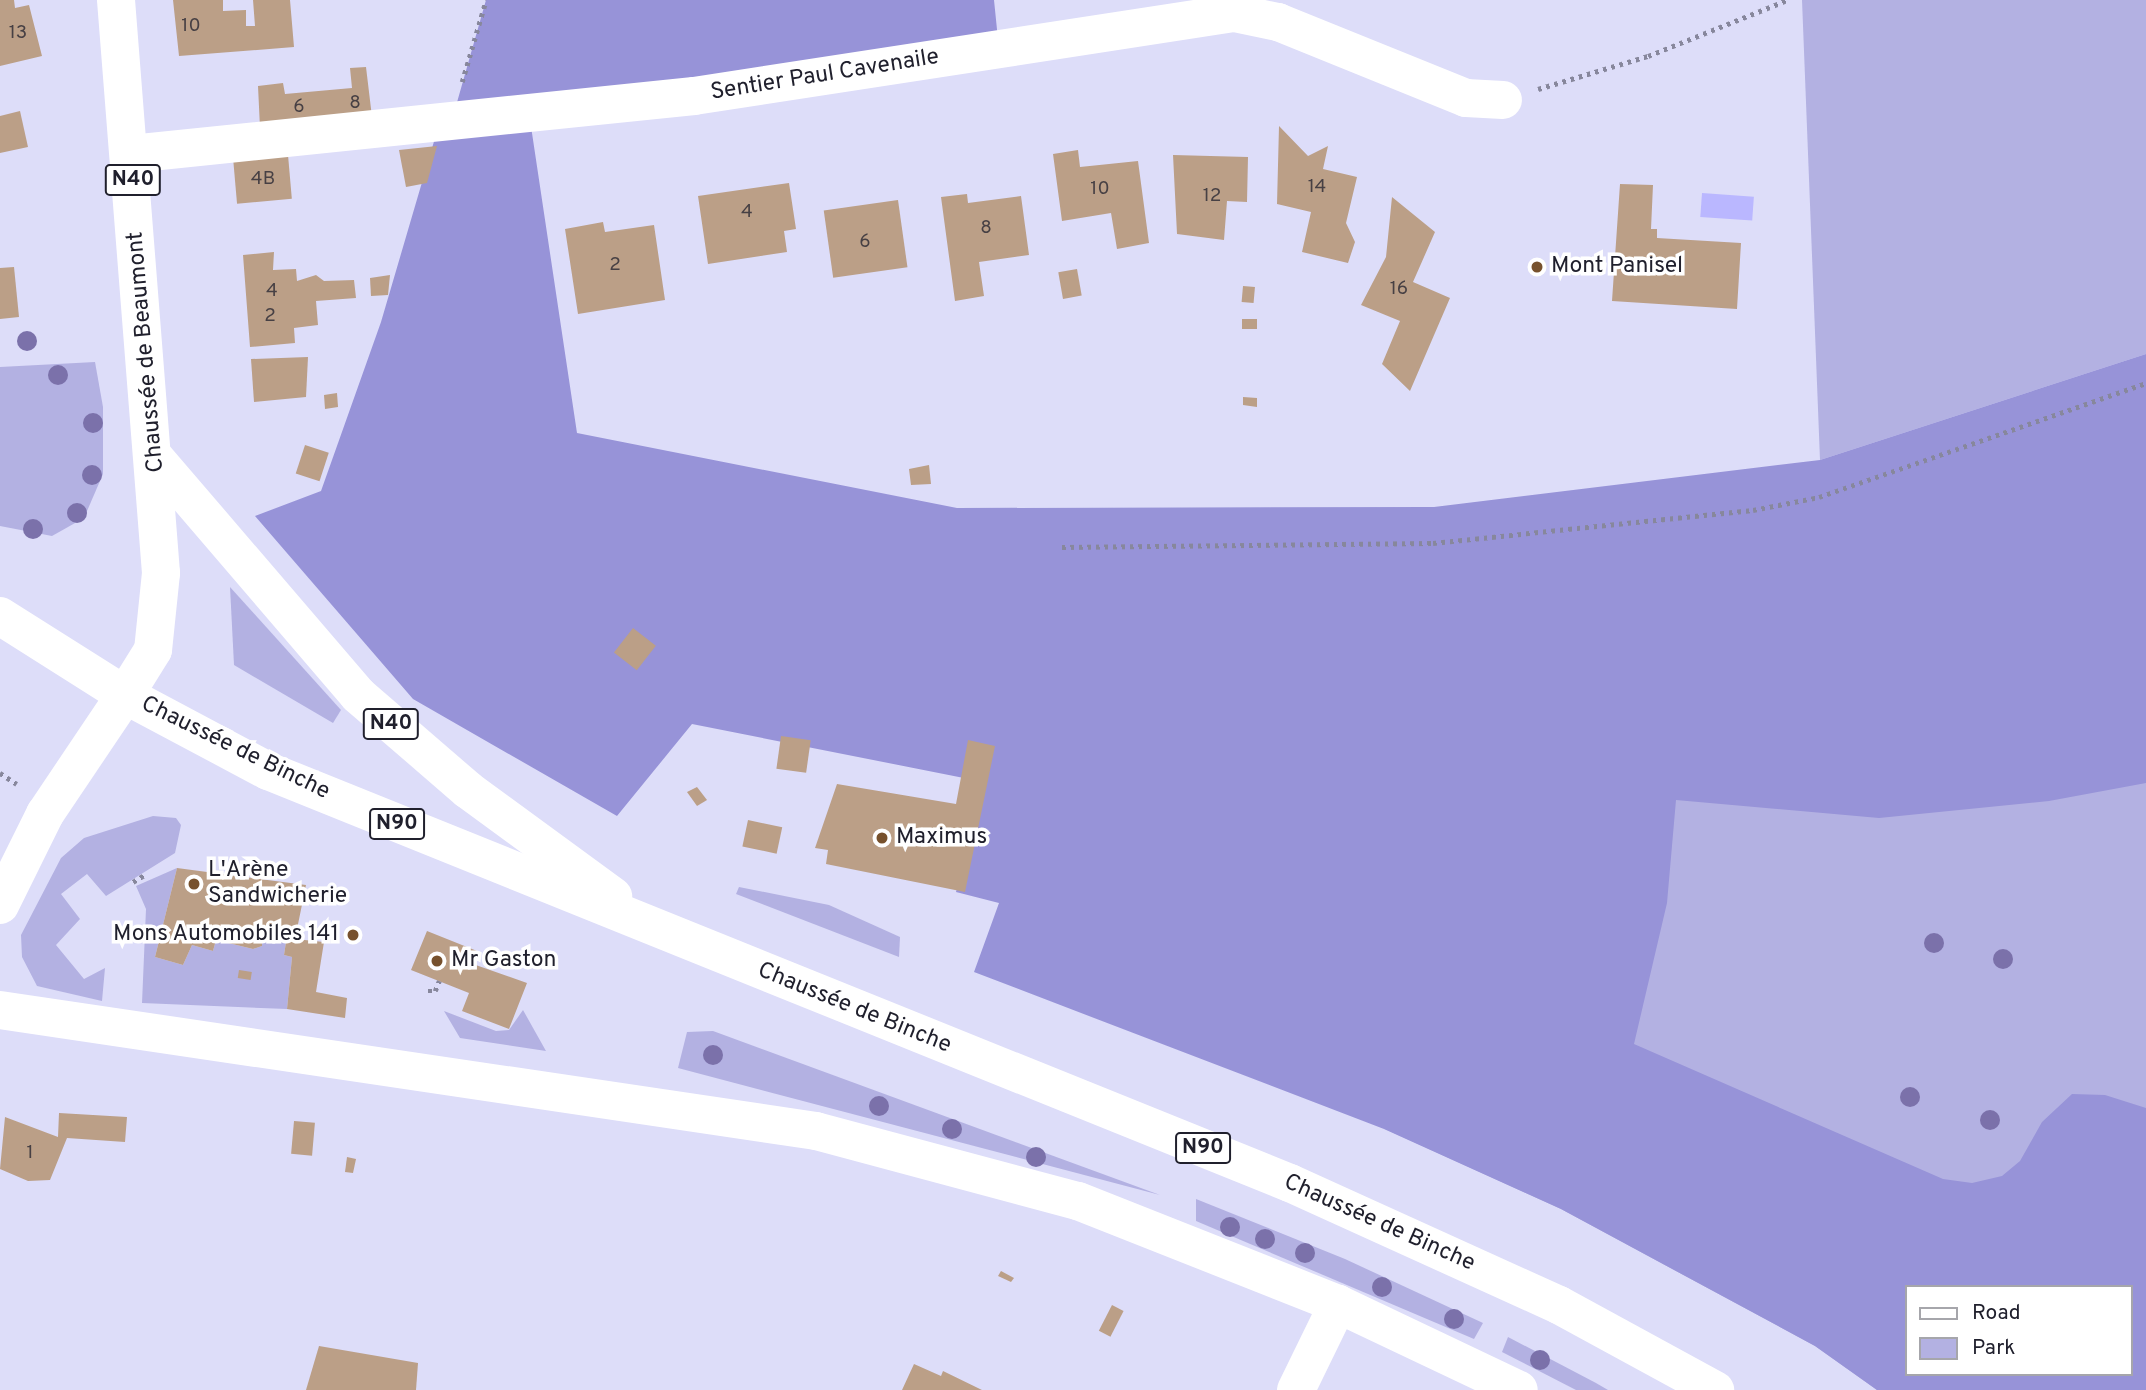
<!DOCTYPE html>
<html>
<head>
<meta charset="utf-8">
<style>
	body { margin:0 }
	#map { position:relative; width:2146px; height:1390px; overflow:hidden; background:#ddddf9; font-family:Overpass,sans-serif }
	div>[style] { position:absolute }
	.green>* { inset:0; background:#b3b1e2 }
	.forest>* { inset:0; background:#9793d8 }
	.water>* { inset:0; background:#bab7ff; transform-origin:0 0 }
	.building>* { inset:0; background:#bb9f87; transform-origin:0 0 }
	.path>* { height:4.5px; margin-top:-2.25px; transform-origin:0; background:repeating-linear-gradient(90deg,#87879c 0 3.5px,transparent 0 8.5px) }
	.minor>* { height:38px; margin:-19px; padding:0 19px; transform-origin:19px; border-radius:19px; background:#fff }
	.major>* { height:38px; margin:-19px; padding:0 19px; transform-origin:19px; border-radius:19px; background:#fff }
	.trees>* { width:20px; height:20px; margin:-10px; border-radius:50%; background:#7b71aa }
	.dots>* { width:19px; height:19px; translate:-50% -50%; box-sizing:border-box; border:4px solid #fff; border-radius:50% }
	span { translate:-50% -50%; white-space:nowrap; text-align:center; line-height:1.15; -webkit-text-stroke:7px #fff; paint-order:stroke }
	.number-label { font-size:19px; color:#474044 }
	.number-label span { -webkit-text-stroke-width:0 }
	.shield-label span { padding:2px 5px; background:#fff; border:2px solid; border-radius:5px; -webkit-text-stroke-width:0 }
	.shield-label { font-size:21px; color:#20202d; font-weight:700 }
	.street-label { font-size:23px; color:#20202d }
	.poi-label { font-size:23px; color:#20202d }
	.left { translate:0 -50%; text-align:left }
	.right { translate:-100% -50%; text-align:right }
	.legend { position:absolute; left:1905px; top:1285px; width:228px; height:91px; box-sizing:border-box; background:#fff; border:2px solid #a6a6ab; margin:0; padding:9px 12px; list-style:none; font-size:21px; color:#20202d }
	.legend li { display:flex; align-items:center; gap:14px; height:35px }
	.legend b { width:35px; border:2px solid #a6a6ab }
</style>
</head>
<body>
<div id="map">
	<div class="green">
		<div style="clip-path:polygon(1802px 0,2146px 0,2146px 354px,1820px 460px)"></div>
		<div style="clip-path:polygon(95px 362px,103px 407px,103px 474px,84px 518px,52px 536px,0 526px,0 367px)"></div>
		<div style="clip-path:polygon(230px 587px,341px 710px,333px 723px,234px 665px)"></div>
		<div style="clip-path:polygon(evenodd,2146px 644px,2146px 1390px,1877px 1390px,1815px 1346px,1561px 1209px,1385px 1129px,1491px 842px,2146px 644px,1906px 1287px,2130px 1287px,2130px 1374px,1906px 1374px,1906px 1287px)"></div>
		<div style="clip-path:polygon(153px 816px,176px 818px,181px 825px,175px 853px,106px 896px,87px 874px,61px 894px,80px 919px,56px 945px,84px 979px,105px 968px,102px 1001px,37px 986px,22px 957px,21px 935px,61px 858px,84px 838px)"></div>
		<div style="clip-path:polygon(177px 868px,155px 957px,183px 965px,192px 945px,213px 951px,216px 940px,253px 949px,262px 946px,262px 937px,286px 942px,284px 955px,292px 957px,287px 1009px,142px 1003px,146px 909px,136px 886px)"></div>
		<div style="clip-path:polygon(739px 887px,829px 905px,900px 937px,899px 957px,736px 894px)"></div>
		<div style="clip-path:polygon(523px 1010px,546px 1051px,460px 1038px,444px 1011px,496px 1031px,509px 1030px)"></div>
		<div style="clip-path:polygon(713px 1031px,1160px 1195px,678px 1068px,687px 1032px)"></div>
		<div style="clip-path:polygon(1196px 1199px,1345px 1259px,1483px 1323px,1474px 1339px,1196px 1221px)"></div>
		<div style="clip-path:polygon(1508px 1337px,1596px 1383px,1608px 1390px,1576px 1390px,1502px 1352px)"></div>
	</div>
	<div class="forest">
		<div style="clip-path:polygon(evenodd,486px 0,994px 0,999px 49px,529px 113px,577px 433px,957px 508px,1434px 507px,1820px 460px,2146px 354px,2146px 783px,2049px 801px,1879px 818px,1676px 800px,1667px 903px,1634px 1044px,1943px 1179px,1972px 1183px,2002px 1176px,2020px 1161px,2042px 1122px,2072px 1094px,2105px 1095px,2146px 1108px,2146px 1390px,1877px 1390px,1815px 1346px,1561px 1209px,1384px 1129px,974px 972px,999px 903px,956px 892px,984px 782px,692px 724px,617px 816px,413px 699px,255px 516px,321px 491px,381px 322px,440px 121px,452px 120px,486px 0,1906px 1287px,2130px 1287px,2130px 1374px,1906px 1374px,1906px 1287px)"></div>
	</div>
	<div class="water">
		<div style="left:1702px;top:193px;width:52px;height:24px;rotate:4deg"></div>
	</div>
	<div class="building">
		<div style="clip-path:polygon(0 0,14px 0,15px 8px,29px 5px,42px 56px,0 66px)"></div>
		<div style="clip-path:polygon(173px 0,223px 0,223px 11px,246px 10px,246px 26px,255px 26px,253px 0,290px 0,294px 47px,179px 56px)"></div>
		<div style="clip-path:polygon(366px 67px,372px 117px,260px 128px,258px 86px,283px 83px,285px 94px,352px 88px,350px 68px)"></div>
		<div style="clip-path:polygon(20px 111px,28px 147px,0 153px,0 116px)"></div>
		<div style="clip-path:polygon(1279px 126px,1308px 156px,1328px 146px,1323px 169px,1357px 177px,1346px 223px,1355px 242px,1348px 263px,1302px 252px,1311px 212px,1277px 204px)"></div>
		<div style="clip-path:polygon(437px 146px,427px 183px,406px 187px,399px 150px)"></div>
		<div style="clip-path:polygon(1078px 150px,1080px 167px,1138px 161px,1149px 243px,1117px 249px,1111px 213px,1062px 221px,1053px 154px)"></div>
		<div style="left:288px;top:155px;width:44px;height:55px;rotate:85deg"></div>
		<div style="clip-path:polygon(1173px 155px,1248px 157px,1247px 202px,1227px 201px,1224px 240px,1177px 234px)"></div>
		<div style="clip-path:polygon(789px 183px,796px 229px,784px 231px,787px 252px,708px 264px,698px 196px)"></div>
		<div style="clip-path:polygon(1620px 184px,1653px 185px,1651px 229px,1657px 229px,1657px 238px,1741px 243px,1737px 309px,1612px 301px)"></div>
		<div style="clip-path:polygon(967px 194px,968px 203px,1021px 196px,1029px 255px,979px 262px,984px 296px,955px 301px,941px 197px)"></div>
		<div style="clip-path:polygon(1392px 197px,1435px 232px,1413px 282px,1450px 298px,1410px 391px,1382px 364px,1400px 321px,1361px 305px,1386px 257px)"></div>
		<div style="left:898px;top:200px;width:68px;height:75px;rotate:82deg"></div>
		<div style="clip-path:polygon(603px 222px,605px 232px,654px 225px,665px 300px,578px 314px,565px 229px)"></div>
		<div style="clip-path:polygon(274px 252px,273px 270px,296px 269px,297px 281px,316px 275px,324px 281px,354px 280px,356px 298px,316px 301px,318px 325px,294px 328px,295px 343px,250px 347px,243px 255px)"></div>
		<div style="clip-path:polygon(14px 267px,19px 317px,0 319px,0 268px)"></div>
		<div style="left:1077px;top:269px;width:27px;height:19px;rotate:80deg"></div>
		<div style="clip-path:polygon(390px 275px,388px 295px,371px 296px,370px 278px)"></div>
		<div style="left:1243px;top:286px;width:12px;height:16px;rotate:5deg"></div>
		<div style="left:1242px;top:319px;width:15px;height:10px"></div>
		<div style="clip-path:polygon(308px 357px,306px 397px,254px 402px,251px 359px)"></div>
		<div style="clip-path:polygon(337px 393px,338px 407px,325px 409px,324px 395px)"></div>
		<div style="clip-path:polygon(1243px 397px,1257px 398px,1257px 407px,1243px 405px)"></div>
		<div style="left:305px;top:445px;width:25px;height:30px;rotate:18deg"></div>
		<div style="clip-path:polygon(929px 465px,931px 484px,911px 485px,909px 469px)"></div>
		<div style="left:633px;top:628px;width:29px;height:31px;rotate:38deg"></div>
		<div style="left:781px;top:736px;width:30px;height:33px;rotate:8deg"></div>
		<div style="clip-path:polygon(968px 740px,995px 746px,965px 892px,826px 864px,828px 850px,815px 848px,837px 784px,956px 804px)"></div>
		<div style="clip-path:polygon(697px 787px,707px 800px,697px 806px,687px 792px)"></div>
		<div style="left:748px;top:820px;width:35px;height:27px;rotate:12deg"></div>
		<div style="clip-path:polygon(177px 868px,306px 885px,295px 939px,324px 942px,316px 992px,347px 998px,345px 1018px,287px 1009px,292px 957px,284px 955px,286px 942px,262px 937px,262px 946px,253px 949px,216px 940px,213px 951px,192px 945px,183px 965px,155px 957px)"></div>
		<div style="clip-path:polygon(427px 931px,477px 951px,470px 963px,527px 983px,509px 1029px,462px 1011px,469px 993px,411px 970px)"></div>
		<div style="left:239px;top:970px;width:13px;height:8px;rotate:9deg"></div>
		<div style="clip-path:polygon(59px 1113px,127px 1117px,125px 1142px,67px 1138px,50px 1180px,28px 1181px,0 1169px,5px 1117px,58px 1137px)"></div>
		<div style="left:294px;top:1121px;width:21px;height:33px;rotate:5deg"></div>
		<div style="clip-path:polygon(347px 1157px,356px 1159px,353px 1173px,345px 1172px)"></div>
		<div style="clip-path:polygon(1001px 1271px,1014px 1278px,1011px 1282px,998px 1276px)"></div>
		<div style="left:1112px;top:1305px;width:13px;height:29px;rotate:27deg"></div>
		<div style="clip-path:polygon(319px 1346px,418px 1363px,416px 1390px,306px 1390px)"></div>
		<div style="clip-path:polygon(914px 1364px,941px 1376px,943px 1371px,982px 1390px,902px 1390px)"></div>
	</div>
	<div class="path">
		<div style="left:462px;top:82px;width:85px;rotate:-73.7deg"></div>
		<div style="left:1538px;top:89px;width:115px;rotate:-16.7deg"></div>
		<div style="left:1648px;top:56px;width:150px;rotate:-21.9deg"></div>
		<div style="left:1062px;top:547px;width:371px;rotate:-0.6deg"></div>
		<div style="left:1433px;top:543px;width:322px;rotate:-5.9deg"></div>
		<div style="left:1753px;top:510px;width:67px;rotate:-11.1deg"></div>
		<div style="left:1819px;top:497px;width:346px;rotate:-19.2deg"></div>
		<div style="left:0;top:773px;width:20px;rotate:33deg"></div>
		<div style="left:133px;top:882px;width:15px;rotate:-32deg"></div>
		<div style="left:428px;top:991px;width:7px"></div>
		<div style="left:435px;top:991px;width:11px;rotate:-68deg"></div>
	</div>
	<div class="minor">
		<div style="left:131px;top:154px;width:566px;rotate:-5.88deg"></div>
		<div style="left:694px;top:96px;width:546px;rotate:-8.74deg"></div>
		<div style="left:1234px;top:13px;width:45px;rotate:11.6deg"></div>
		<div style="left:1278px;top:22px;width:203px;rotate:22deg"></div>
		<div style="left:1466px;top:98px;width:37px;rotate:3deg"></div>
		<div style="left:0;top:905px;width:102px;rotate:-63.7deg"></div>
		<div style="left:45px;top:814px;width:143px;rotate:-56.1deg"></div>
		<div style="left:0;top:1010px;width:825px;rotate:8.43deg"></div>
		<div style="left:816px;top:1131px;width:271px;rotate:15deg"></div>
		<div style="left:1078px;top:1201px;width:280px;rotate:21.6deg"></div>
		<div style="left:1338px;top:1304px;width:200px;rotate:25.4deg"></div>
		<div style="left:1296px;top:1390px;width:96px;rotate:-64deg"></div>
	</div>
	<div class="major">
		<div style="left:116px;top:0;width:575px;rotate:85.51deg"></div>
		<div style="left:161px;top:573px;width:77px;rotate:95.9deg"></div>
		<div style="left:153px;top:650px;width:53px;rotate:121.9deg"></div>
		<div style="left:155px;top:458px;width:312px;rotate:49.4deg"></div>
		<div style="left:358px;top:695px;width:145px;rotate:40.8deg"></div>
		<div style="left:468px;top:790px;width:180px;rotate:36.2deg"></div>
		<div style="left:0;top:616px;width:148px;rotate:32.3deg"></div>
		<div style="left:125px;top:695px;width:162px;rotate:28deg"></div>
		<div style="left:268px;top:771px;width:1102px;rotate:21.96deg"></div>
		<div style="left:1290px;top:1183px;width:295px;rotate:24.4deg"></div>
		<div style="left:1559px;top:1305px;width:178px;rotate:28.6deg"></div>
	</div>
	<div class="trees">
		<div style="left:27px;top:341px"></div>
		<div style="left:58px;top:375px"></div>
		<div style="left:93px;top:423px"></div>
		<div style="left:92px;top:475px"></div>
		<div style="left:77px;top:513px"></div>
		<div style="left:33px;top:529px"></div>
		<div style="left:1934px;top:943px"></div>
		<div style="left:2003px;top:959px"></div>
		<div style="left:713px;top:1055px"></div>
		<div style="left:1910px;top:1097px"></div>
		<div style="left:879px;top:1106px"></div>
		<div style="left:1990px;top:1120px"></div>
		<div style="left:952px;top:1129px"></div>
		<div style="left:1036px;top:1157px"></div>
		<div style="left:1230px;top:1227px"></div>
		<div style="left:1265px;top:1239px"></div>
		<div style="left:1305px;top:1253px"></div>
		<div style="left:1382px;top:1287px"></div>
		<div style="left:1454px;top:1319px"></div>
		<div style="left:1540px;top:1360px"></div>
	</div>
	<div class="dots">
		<div style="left:1537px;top:267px;background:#77512d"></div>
		<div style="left:882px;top:838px;background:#77512d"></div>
		<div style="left:194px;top:884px;background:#77512d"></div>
		<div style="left:353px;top:935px;background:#77512d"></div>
		<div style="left:437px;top:961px;background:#77512d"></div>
	</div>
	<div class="number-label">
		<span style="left:191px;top:27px">10</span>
		<span style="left:18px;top:34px">13</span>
		<span style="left:355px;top:104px">8</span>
		<span style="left:299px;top:108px">6</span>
		<span style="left:263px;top:180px">4B</span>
		<span style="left:1317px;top:188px">14</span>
		<span style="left:1100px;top:190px">10</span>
		<span style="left:1212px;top:197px">12</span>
		<span style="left:747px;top:213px">4</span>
		<span style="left:986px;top:229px">8</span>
		<span style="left:865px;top:243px">6</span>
		<span style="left:615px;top:266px">2</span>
		<span style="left:1399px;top:290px">16</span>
		<span style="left:272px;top:292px">4</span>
		<span style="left:270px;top:317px">2</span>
		<span style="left:30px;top:1154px">1</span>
	</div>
	<div class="shield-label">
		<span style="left:133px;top:180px">N40</span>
		<span style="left:391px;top:724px">N40</span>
		<span style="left:397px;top:824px">N90</span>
		<span style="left:1203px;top:1148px">N90</span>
	</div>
	<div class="street-label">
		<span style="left:825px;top:76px;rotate:-9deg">Sentier Paul Cavenaile</span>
		<span style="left:147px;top:352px;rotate:-95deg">Chaussée de Beaumont</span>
		<span style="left:235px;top:749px;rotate:26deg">Chaussée de Binche</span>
		<span style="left:854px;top:1009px;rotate:22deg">Chaussée de Binche</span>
		<span style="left:1379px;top:1224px;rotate:24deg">Chaussée de Binche</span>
	</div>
	<div class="poi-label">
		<span class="left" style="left:1551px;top:267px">Mont Panisel</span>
		<span class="left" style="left:896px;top:838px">Maximus</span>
		<span class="left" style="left:208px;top:884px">L'Arène<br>Sandwicherie</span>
		<span class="right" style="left:339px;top:935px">Mons Automobiles 141</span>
		<span class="left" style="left:451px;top:961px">Mr Gaston</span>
	</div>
	<ul class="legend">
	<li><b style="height:9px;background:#fff"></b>Road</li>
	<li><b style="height:19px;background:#b3b1e2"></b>Park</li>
	</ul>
</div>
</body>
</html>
